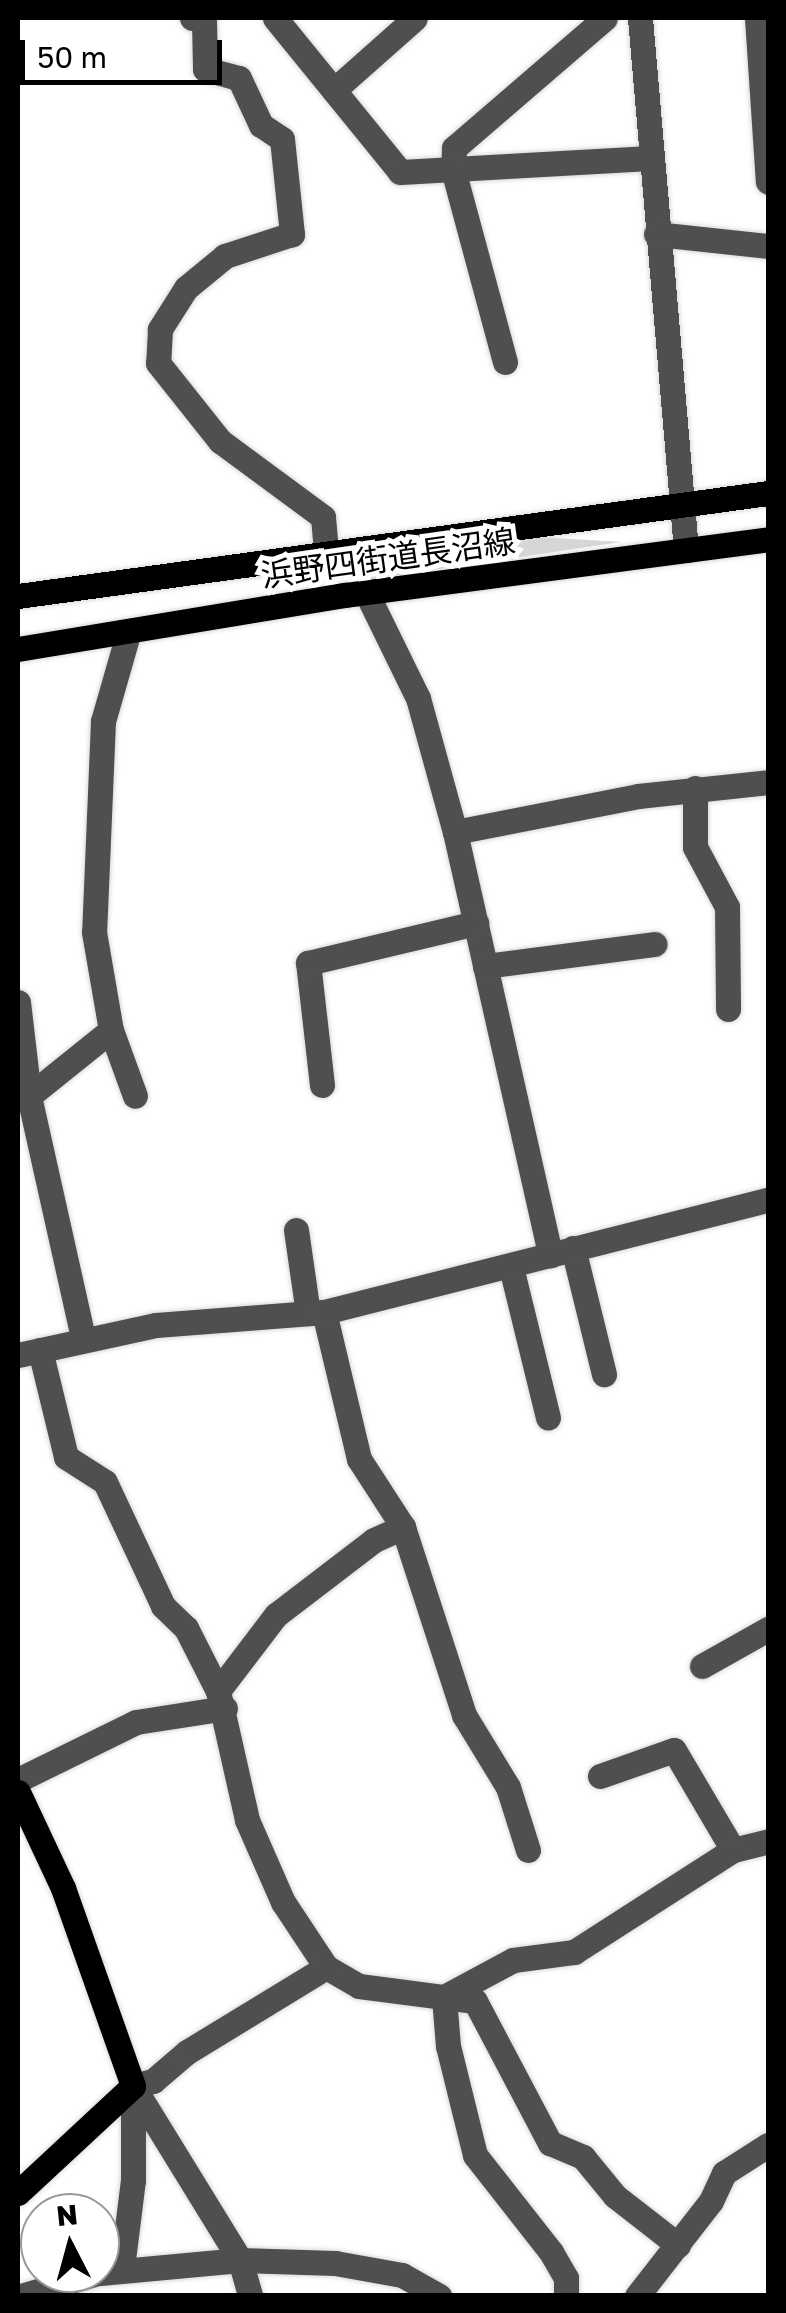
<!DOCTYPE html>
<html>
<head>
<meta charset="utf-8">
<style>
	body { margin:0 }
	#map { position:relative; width:786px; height:2313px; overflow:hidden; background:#fff; font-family:"Golos Text","Noto Sans JP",sans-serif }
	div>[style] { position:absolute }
	.green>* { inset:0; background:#d6d6d6 }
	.roads { filter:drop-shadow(0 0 2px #dbdbdb) drop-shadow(0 0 2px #dbdbdb) }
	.minor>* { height:25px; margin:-12.5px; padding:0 12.5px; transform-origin:12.5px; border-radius:12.5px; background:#4f4f4f }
	.major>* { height:25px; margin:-12.5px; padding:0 12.5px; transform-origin:12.5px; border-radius:12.5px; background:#000 }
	span { translate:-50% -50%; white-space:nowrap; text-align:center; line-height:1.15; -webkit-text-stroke:10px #fff; paint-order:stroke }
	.street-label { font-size:32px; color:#000 }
	.frame { position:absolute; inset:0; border:20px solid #000; pointer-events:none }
	.north { position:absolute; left:20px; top:2193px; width:100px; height:100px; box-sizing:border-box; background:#fff; border:2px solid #999; border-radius:50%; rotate:354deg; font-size:28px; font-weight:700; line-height:40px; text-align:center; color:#000 }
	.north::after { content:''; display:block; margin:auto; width:35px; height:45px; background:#000; clip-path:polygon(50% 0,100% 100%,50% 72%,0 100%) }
	.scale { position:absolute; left:20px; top:40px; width:202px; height:45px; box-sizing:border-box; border:5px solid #000; border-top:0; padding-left:12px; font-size:30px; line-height:35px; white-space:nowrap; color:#000; -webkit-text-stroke:8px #fff; paint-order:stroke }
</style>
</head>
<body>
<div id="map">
	<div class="green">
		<div style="clip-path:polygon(539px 537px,621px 542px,360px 581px,357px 566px)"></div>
	</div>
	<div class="roads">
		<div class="minor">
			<div style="left:192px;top:18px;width:12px;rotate:9deg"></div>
			<div style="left:204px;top:20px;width:49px;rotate:88.8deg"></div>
			<div style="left:205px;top:69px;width:35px;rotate:15deg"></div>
			<div style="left:239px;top:78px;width:52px;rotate:64.9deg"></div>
			<div style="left:261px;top:125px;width:25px;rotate:34deg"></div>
			<div style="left:282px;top:139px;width:96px;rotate:84deg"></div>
			<div style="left:292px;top:234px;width:71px;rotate:161.8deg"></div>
			<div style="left:225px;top:256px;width:50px;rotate:140.6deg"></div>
			<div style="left:186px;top:288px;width:49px;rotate:122.4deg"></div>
			<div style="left:160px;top:329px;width:34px;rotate:93deg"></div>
			<div style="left:158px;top:363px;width:100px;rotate:51.5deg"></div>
			<div style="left:220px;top:441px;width:128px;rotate:36.4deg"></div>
			<div style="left:323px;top:517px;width:33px;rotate:85deg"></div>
			<div style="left:275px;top:18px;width:198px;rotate:50.9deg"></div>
			<div style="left:400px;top:172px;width:251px;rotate:-3.2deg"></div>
			<div style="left:640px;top:18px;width:534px;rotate:85.06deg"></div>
			<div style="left:757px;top:18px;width:164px;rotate:86.2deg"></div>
			<div style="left:334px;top:90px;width:108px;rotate:-41.6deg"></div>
			<div style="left:656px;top:234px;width:113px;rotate:6.1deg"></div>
			<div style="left:505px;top:362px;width:200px;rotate:-105.1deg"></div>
			<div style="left:453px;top:169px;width:21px;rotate:-87deg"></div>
			<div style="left:454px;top:148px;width:199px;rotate:-40.7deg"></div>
			<div style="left:366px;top:592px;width:118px;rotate:63.9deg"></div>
			<div style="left:418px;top:698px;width:139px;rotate:74.6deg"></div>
			<div style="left:455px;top:832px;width:434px;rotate:77.3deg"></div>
			<div style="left:128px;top:634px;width:91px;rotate:106deg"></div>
			<div style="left:103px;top:721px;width:211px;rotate:92.4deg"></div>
			<div style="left:94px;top:932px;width:99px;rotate:80.2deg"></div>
			<div style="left:111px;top:1030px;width:70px;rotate:70deg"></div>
			<div style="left:695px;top:788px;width:59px;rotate:90deg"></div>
			<div style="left:695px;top:847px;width:68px;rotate:61.9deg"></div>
			<div style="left:727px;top:907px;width:102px;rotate:89.4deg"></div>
			<div style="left:455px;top:832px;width:187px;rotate:-11.1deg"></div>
			<div style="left:638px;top:796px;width:131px;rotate:-6.1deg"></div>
			<div style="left:485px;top:966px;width:171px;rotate:-7.4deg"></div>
			<div style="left:18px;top:1002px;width:95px;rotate:83.3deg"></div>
			<div style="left:29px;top:1096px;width:247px;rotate:77.4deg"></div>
			<div style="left:322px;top:1085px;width:123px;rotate:-96.5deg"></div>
			<div style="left:308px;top:963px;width:173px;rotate:-13.4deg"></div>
			<div style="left:29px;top:1096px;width:105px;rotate:-38.8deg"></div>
			<div style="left:296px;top:1230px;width:84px;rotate:81.8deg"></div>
			<div style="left:573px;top:1248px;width:130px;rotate:76.2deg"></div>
			<div style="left:511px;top:1267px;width:155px;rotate:76.2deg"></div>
			<div style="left:324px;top:1312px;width:151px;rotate:76.6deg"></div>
			<div style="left:359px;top:1459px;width:81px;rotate:57.1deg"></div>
			<div style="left:403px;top:1527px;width:198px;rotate:72deg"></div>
			<div style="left:464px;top:1715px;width:84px;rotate:58.6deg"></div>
			<div style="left:508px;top:1787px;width:66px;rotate:72.4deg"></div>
			<div style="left:40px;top:1350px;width:110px;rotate:76.3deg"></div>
			<div style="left:66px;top:1457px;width:46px;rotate:32.7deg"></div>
			<div style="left:105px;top:1482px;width:137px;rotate:64.9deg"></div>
			<div style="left:163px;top:1606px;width:32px;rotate:44deg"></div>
			<div style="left:186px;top:1628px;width:71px;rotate:63.1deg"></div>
			<div style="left:218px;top:1691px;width:132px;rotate:77.3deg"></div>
			<div style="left:247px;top:1820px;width:90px;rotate:66.3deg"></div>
			<div style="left:283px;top:1902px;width:78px;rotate:56.5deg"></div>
			<div style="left:326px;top:1967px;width:38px;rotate:30deg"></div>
			<div style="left:359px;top:1986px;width:117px;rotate:7.4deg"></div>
			<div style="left:475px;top:2001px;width:161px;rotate:62.2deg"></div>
			<div style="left:550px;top:2143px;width:36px;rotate:23deg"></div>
			<div style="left:583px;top:2157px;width:50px;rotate:50.6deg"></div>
			<div style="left:615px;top:2196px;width:80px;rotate:37.9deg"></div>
			<div style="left:18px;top:1355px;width:141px;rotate:-12.3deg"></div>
			<div style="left:156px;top:1325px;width:169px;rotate:-4.4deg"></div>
			<div style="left:324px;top:1312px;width:458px;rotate:-14.2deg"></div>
			<div style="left:702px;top:1666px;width:76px;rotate:-29.3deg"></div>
			<div style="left:218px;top:1691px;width:96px;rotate:-52.7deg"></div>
			<div style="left:276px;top:1615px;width:123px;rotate:-37.4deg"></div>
			<div style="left:374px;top:1540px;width:32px;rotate:-24deg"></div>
			<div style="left:600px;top:1776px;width:78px;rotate:-19.4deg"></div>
			<div style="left:674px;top:1750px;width:116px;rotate:59.5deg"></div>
			<div style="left:733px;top:1850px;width:36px;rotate:-14deg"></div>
			<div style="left:18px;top:1780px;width:131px;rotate:-26.2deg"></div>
			<div style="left:136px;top:1722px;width:90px;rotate:-8.9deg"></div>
			<div style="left:133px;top:2086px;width:204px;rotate:58.4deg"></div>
			<div style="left:240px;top:2260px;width:37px;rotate:74deg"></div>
			<div style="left:133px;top:2086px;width:21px;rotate:-14deg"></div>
			<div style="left:153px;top:2081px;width:45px;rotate:-40.5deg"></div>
			<div style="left:187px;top:2052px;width:163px;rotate:-31.4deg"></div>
			<div style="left:122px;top:2268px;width:89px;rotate:-82.9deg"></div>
			<div style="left:133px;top:2180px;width:94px;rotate:-90deg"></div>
			<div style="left:100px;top:2273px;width:141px;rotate:-5.3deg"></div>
			<div style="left:240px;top:2260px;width:95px;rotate:1.8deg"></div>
			<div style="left:335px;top:2263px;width:68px;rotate:10.2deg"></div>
			<div style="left:402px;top:2275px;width:43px;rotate:29.6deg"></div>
			<div style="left:21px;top:2296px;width:80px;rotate:-16.6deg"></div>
			<div style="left:566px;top:2296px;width:18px;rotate:-90deg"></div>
			<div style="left:566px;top:2278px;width:30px;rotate:-120deg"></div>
			<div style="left:551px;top:2252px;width:123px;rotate:-128.1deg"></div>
			<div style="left:475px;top:2155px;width:112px;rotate:-103.9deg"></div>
			<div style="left:448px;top:2046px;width:49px;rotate:-94.7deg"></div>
			<div style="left:444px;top:1997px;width:78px;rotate:-28.2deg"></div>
			<div style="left:513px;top:1960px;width:62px;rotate:-7.5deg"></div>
			<div style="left:574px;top:1952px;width:189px;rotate:-32.7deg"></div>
			<div style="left:637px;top:2296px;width:120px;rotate:-52.1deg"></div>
			<div style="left:711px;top:2201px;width:31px;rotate:-65deg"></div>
			<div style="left:724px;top:2173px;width:52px;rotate:-32.5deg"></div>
		</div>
		<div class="major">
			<div style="left:18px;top:596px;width:757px;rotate:-7.82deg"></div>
			<div style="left:18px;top:649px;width:331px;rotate:-9.4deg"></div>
			<div style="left:345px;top:595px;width:427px;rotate:-7.5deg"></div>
			<div style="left:18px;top:1792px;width:106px;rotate:64.9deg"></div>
			<div style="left:63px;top:1888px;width:210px;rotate:70.5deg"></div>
			<div style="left:133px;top:2086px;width:157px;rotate:137.1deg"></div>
		</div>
	</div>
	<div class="street-label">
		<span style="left:388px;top:558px;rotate:-8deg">浜野四街道長沼線</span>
	</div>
	<div class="frame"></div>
	<div class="north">N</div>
	<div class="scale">50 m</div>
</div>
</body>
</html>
